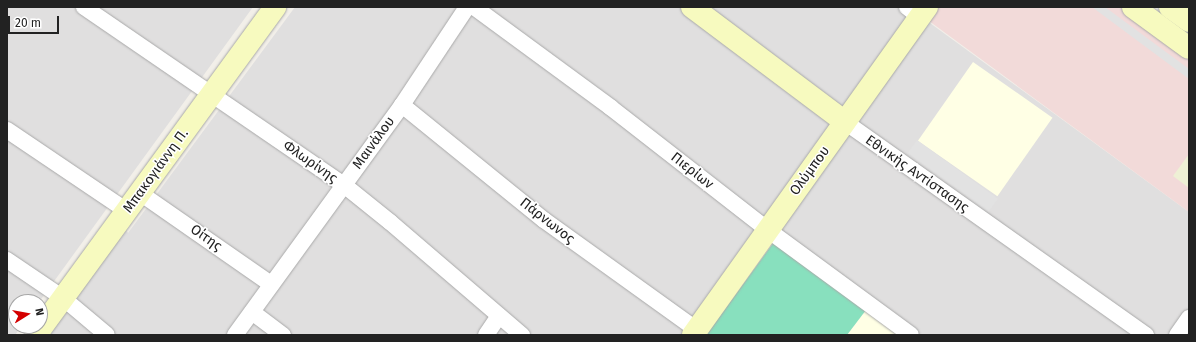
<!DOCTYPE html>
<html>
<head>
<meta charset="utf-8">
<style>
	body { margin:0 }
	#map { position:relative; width:1196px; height:342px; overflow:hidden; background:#f2efe9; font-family:"Fira Sans",sans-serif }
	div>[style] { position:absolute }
	.residential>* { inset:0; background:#e0dfdf }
	.commercial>* { inset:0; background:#f2dad9 }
	.education>* { inset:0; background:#ffffe5; transform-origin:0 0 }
	.farmland>* { inset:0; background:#eef0d5 }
	.pitch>* { inset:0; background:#88e0be }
	.parking>* { inset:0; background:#e2e2e2; transform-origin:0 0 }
	.roads { filter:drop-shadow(0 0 1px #a9a9a9) drop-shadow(0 0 1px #a9a9a9) }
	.street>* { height:16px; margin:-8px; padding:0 8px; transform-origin:8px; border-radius:8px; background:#fff }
	.secondary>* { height:22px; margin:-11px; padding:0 11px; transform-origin:11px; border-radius:11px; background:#f7fabf }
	span { translate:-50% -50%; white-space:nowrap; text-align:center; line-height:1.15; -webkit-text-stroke:3px #fff; paint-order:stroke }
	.street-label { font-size:14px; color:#222 }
	.frame { position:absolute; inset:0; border:8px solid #222; pointer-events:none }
	.north { position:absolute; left:8px; top:294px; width:40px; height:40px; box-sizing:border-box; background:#fff; border:1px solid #a7a7a7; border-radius:50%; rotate:79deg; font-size:11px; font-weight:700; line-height:16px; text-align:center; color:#222 }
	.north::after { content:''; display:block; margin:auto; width:14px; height:18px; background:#d40000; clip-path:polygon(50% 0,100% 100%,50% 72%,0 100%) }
	.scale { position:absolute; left:8px; top:16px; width:51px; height:18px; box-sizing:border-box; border:2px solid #222; border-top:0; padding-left:5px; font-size:12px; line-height:14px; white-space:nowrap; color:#222; -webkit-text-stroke:3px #fff; paint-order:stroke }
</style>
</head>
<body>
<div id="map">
	<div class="residential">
		<div style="clip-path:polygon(7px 7px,253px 7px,39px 302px,16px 302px,16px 326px,22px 326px,15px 335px,7px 335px)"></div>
		<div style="clip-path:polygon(295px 7px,908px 7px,1189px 212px,1189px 335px,900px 335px,774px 242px,685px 335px,32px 335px,116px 216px,128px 233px)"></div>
	</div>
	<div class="commercial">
		<div style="clip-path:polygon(910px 7px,1120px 7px,1189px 58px,1189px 212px)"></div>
	</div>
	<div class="education">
		<div style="left:973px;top:62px;width:97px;height:96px;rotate:35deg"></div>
		<div style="clip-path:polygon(866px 310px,900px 335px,847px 335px)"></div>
	</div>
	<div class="farmland">
		<div style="clip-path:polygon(1189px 154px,1189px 188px,1173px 176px)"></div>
	</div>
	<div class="pitch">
		<div style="clip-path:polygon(774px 242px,866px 310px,847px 335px,706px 335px)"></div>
	</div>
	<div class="parking">
		<div style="clip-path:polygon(1092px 7px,1105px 7px,1189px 69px,1189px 79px)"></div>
		<div style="left:917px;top:140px;width:100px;height:16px;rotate:36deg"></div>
	</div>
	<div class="roads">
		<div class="street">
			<div style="left:84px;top:7px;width:315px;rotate:34.4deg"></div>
			<div style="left:344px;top:185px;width:59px;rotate:38.8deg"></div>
			<div style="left:390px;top:222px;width:174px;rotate:40.6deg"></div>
			<div style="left:474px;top:7px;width:169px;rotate:36.3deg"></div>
			<div style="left:610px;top:107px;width:200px;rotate:37.9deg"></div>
			<div style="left:768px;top:230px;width:177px;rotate:36.3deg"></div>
			<div style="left:907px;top:7px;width:16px;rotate:38deg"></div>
			<div style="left:402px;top:105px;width:183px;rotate:39deg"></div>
			<div style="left:544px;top:220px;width:188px;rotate:35.7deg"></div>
			<div style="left:845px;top:122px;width:369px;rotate:35.3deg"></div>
			<div style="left:7px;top:130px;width:145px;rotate:34deg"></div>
			<div style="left:140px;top:193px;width:160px;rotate:34.8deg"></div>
			<div style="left:7px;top:260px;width:68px;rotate:34.2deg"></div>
			<div style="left:63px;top:298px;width:57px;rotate:40.1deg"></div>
			<div style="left:252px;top:312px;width:39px;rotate:37deg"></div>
			<div style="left:235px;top:335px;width:284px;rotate:-54deg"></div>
			<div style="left:402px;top:105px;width:118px;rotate:-56.4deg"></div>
			<div style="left:486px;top:335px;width:23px;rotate:-56deg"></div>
			<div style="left:1177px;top:335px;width:21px;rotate:-55deg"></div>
		</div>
		<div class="secondary">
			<div style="left:692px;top:7px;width:191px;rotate:36.9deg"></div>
			<div style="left:1133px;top:7px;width:69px;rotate:36.2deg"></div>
			<div style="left:1170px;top:7px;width:24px;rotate:36deg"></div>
			<div style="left:36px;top:335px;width:406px;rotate:-53.9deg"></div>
			<div style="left:693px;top:335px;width:403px;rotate:-54.5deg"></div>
		</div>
	</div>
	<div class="street-label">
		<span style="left:374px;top:143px;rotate:-54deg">Μαινάλου</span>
		<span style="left:310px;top:162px;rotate:35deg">Φλωρίνης</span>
		<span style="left:156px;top:171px;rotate:-54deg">Μπακογιάννη Π.</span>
		<span style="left:692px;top:171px;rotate:38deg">Πιερίων</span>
		<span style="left:810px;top:171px;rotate:-54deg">Ολύμπου</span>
		<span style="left:917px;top:174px;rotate:35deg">Εθνικής Αντίστασης</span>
		<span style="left:547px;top:221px;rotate:38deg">Πάρνωνος</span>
		<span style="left:206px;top:238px;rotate:35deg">Οίτης</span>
	</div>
	<div class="frame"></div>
	<div class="north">N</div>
	<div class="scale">20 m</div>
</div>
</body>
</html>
